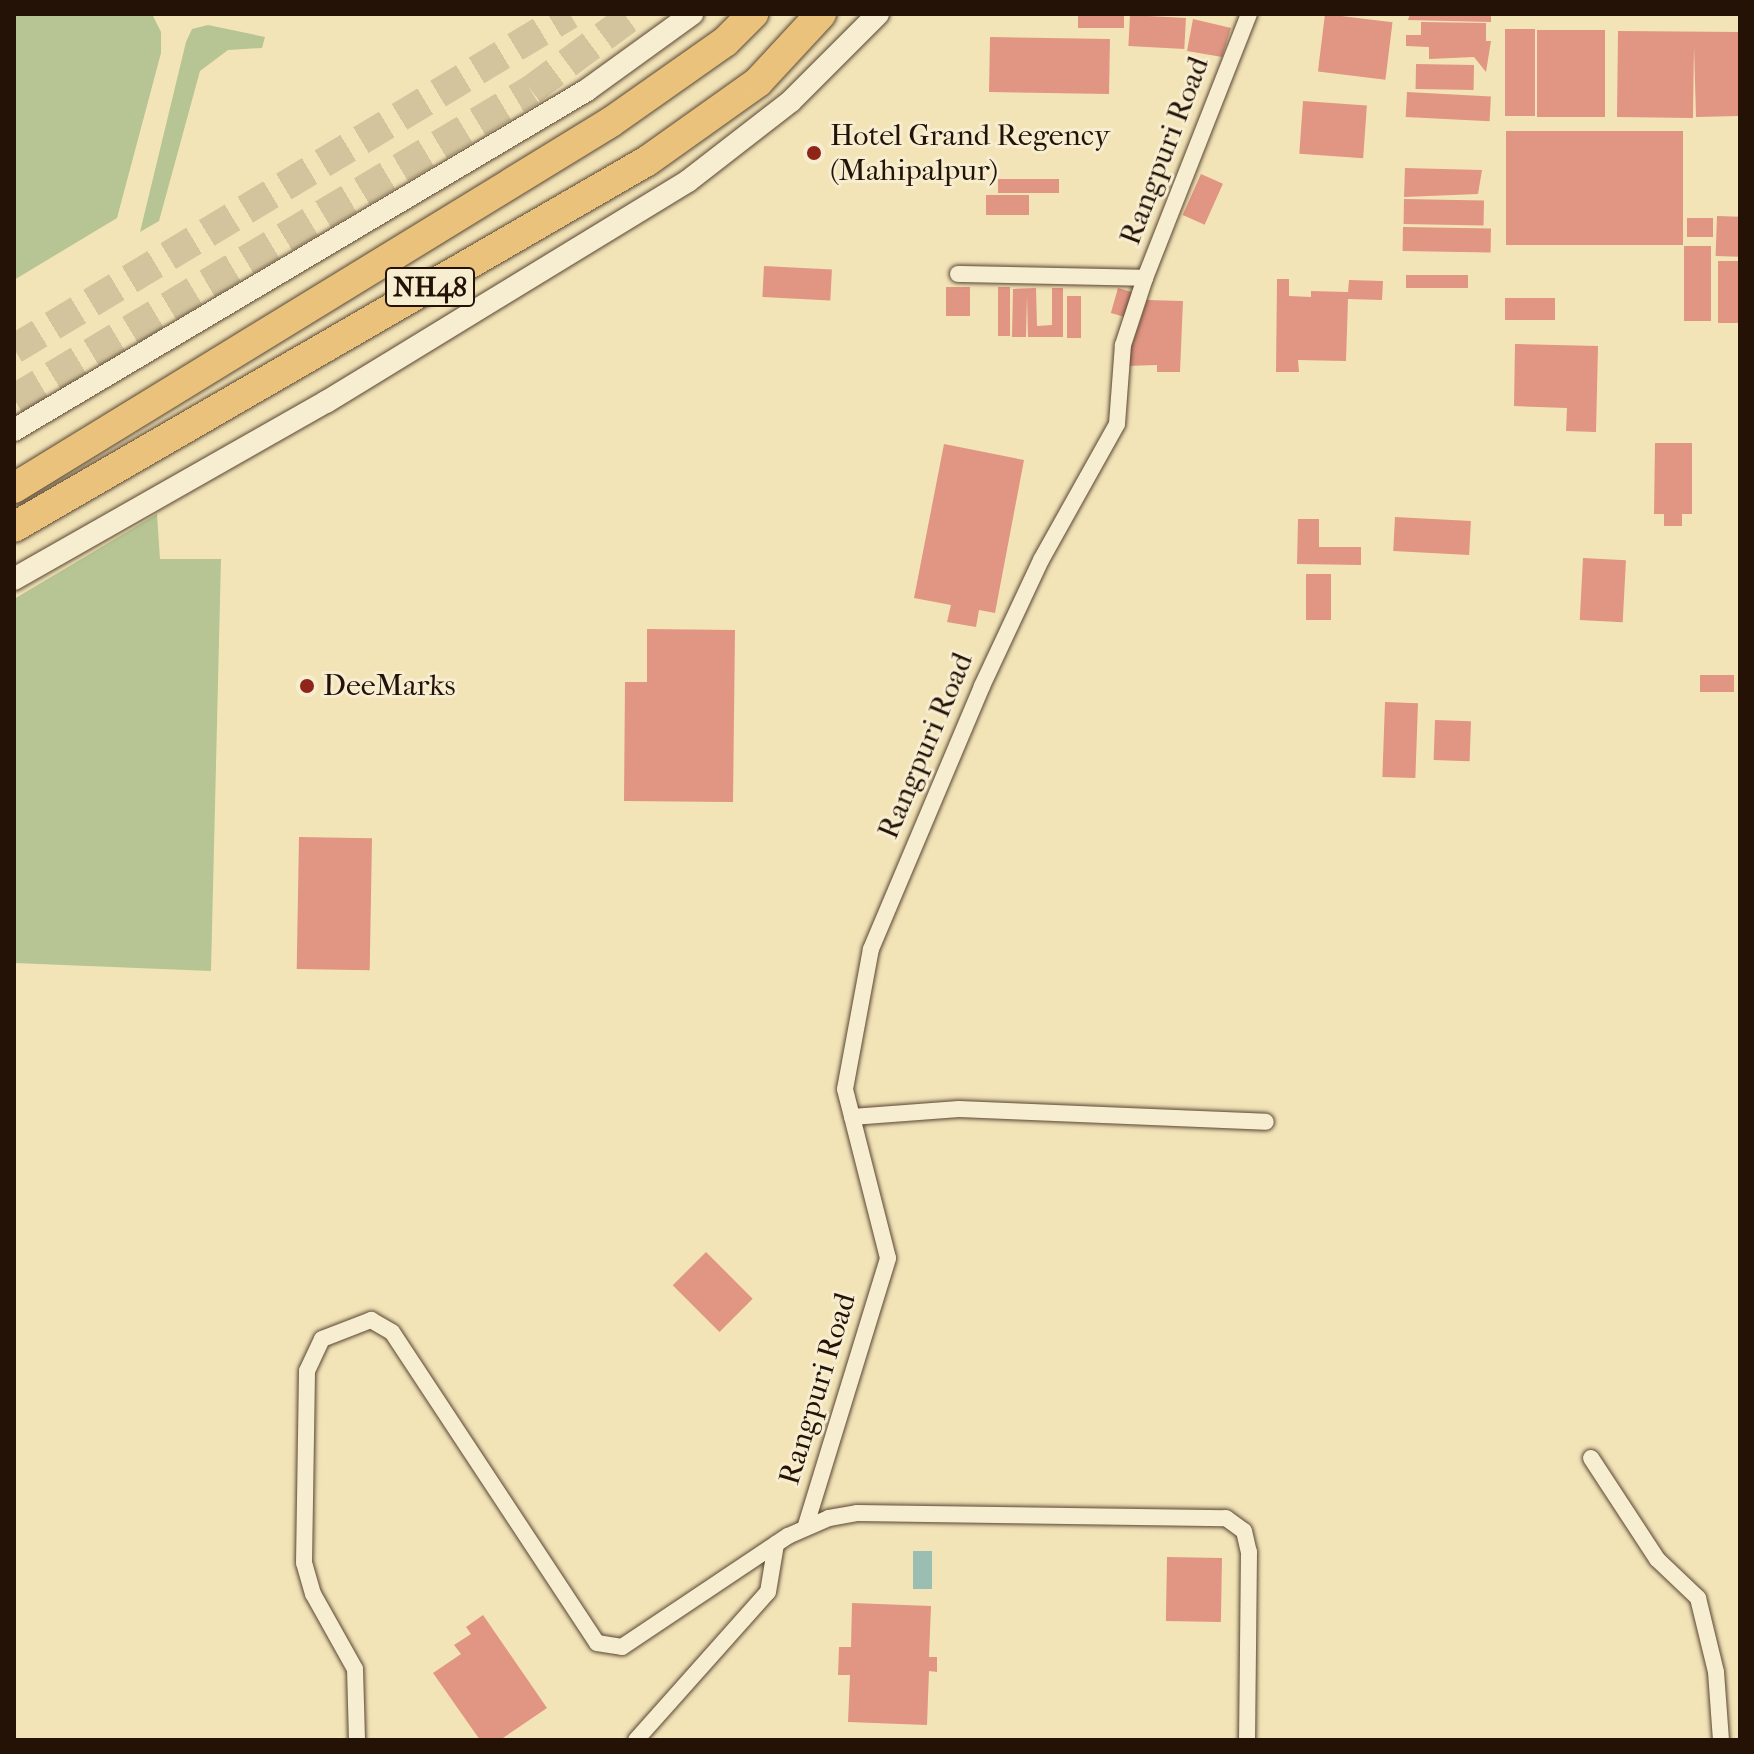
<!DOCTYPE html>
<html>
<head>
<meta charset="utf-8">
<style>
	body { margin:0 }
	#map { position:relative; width:1754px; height:1754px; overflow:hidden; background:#f3e4b8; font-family:"IM FELL French Canon",serif }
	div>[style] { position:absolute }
	.green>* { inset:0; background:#b6c593 }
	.water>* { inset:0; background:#9bbeb2; transform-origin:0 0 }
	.building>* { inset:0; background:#e19583; transform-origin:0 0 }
	.highway-tunnel>* { height:30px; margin-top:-15px; transform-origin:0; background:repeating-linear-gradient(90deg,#d4c49d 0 30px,transparent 0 45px) }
	.roads { filter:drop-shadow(0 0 2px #584632) drop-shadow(0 0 2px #584632) }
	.street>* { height:16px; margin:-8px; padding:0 8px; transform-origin:8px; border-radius:8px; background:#f7edd1 }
	.secondary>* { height:22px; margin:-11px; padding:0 11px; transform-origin:11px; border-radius:11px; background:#f7edd1 }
	.highway>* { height:30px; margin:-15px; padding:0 15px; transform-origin:15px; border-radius:15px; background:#eac27c }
	.dots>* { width:22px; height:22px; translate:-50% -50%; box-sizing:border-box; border:4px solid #f7edd1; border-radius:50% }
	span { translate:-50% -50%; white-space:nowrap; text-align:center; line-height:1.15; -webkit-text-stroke:6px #f7edd1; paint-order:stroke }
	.shield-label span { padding:2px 6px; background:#f7edd1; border:2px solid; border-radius:6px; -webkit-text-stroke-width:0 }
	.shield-label { font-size:28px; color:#241206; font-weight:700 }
	.poi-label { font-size:30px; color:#241206 }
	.left { translate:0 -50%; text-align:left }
	.street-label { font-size:30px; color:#241206 }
	.frame { position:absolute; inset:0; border:16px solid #241206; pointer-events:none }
</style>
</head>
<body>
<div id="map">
	<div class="green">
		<div style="clip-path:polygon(14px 14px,152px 14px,161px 32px,161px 53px,117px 218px,14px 280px)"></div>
		<div style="clip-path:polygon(208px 25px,265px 37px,262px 48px,228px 50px,200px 71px,159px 221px,140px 232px,186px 42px,192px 29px)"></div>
		<div style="clip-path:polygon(157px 514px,160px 559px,221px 559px,211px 971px,14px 963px,14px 599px)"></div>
	</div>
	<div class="water">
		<div style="left:913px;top:1551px;width:19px;height:38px"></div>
	</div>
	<div class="building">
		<div style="left:1325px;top:14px;width:68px;height:58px;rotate:7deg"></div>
		<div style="clip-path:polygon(1410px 14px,1491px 14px,1491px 22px,1408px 20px)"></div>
		<div style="left:1078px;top:15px;width:46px;height:13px"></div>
		<div style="left:1130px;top:15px;width:56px;height:31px;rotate:3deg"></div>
		<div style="clip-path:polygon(1193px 19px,1231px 28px,1222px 57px,1187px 51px)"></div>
		<div style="clip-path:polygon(1421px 22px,1486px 23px,1486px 41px,1491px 41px,1486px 72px,1474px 57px,1429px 59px,1429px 47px,1406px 46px,1406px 35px,1421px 35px)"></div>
		<div style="left:1505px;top:29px;width:30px;height:87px"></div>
		<div style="left:1537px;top:30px;width:68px;height:87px"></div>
		<div style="clip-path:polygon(1618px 31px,1740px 32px,1739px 116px,1696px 117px,1694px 46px,1693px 118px,1617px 117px)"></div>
		<div style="left:990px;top:37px;width:120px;height:55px;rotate:1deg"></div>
		<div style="left:1416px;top:64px;width:58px;height:25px;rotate:1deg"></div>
		<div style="left:1407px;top:92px;width:84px;height:25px;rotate:3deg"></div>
		<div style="left:1303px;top:101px;width:64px;height:53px;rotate:4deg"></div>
		<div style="left:1506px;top:131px;width:177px;height:114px"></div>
		<div style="clip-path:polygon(1405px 168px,1482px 170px,1478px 194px,1404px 197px)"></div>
		<div style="left:1201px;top:174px;width:24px;height:45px;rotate:24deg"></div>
		<div style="left:998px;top:179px;width:61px;height:14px"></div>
		<div style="left:986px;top:195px;width:43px;height:20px"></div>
		<div style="left:1404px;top:199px;width:80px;height:25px;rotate:1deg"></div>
		<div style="left:1717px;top:216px;width:23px;height:40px;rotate:2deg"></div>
		<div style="left:1687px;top:218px;width:26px;height:19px"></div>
		<div style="left:1403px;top:227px;width:88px;height:24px;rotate:1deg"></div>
		<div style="left:1684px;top:246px;width:27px;height:75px"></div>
		<div style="left:1718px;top:261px;width:22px;height:62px"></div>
		<div style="left:764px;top:266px;width:68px;height:31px;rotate:3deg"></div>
		<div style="left:1406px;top:275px;width:62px;height:13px"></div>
		<div style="clip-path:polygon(1277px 279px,1289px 279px,1289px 296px,1311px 297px,1311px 291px,1348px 292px,1349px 280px,1383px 281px,1382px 300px,1348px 299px,1346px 361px,1298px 360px,1299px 372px,1276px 372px)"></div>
		<div style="left:970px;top:287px;width:29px;height:24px;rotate:90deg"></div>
		<div style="left:998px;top:287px;width:12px;height:49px"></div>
		<div style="clip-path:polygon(1036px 288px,1037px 326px,1052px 325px,1052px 288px,1063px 288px,1063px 337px,1028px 337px,1027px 295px,1026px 337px,1012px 337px,1013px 289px)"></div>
		<div style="left:1118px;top:288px;width:19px;height:26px;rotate:16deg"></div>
		<div style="left:1067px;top:296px;width:14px;height:42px"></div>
		<div style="left:1555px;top:298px;width:22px;height:50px;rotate:90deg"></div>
		<div style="clip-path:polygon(1147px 300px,1183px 301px,1180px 372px,1157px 372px,1157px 365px,1125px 366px)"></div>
		<div style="clip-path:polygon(1515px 344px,1598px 346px,1596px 432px,1566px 431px,1567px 408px,1514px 406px)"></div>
		<div style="clip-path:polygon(1655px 443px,1692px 443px,1692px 514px,1682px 514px,1682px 526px,1664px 526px,1664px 514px,1654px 514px)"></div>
		<div style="clip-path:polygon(944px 444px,1024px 460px,995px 613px,979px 610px,976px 627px,947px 622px,951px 605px,914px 598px)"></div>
		<div style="left:1395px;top:517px;width:76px;height:34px;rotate:3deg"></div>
		<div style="clip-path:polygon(1298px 519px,1319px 519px,1319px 547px,1361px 547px,1361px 565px,1297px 564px)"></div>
		<div style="left:1583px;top:558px;width:43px;height:62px;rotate:3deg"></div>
		<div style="left:1306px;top:574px;width:25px;height:46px"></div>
		<div style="clip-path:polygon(647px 629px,735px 630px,733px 802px,624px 801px,625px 682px,647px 682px)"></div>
		<div style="left:1700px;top:675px;width:34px;height:17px"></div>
		<div style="left:1385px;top:702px;width:33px;height:75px;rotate:2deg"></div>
		<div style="left:1435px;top:720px;width:36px;height:40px;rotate:2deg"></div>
		<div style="left:299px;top:837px;width:73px;height:132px;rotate:1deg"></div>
		<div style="left:706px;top:1252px;width:66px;height:47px;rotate:45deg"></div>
		<div style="left:1167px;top:1557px;width:55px;height:64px;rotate:1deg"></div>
		<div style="clip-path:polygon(852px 1603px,931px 1606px,929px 1657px,937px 1657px,937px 1672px,929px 1671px,927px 1725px,848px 1722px,850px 1675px,838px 1675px,839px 1647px,851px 1647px)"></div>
		<div style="clip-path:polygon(483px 1615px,547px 1708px,500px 1740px,480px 1740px,433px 1673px,461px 1654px,454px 1645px,471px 1634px,466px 1627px)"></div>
	</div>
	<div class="highway-tunnel">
		<div style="left:14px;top:349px;width:649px;rotate:-31.07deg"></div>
		<div style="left:14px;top:399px;width:602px;rotate:-30.87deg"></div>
		<div style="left:531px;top:90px;width:128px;rotate:-36.4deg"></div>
	</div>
	<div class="roads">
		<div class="street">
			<div style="left:958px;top:274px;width:187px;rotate:1.2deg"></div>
			<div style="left:852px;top:1117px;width:107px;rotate:-4.3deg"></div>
			<div style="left:959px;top:1109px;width:307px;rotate:2.4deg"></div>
			<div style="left:1591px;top:1458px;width:121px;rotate:56.8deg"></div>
			<div style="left:1657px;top:1559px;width:57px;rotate:43.6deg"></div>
			<div style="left:1698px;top:1598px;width:76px;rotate:76.3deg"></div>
			<div style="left:1716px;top:1672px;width:68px;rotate:85.8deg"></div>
			<div style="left:806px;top:1525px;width:279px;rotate:-72.9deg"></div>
			<div style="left:888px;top:1258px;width:174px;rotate:-104.3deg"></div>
			<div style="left:845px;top:1089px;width:142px;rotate:-79.5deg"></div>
			<div style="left:871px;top:949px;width:285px;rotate:-67.1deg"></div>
			<div style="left:982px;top:686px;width:139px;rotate:-64.9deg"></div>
			<div style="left:1041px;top:560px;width:156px;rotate:-60.8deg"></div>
			<div style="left:1117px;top:424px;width:79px;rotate:-85.7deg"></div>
			<div style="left:1123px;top:345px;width:71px;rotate:-71.8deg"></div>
			<div style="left:1145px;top:278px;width:284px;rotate:-68.5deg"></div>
			<div style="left:357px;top:1740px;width:71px;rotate:-91.6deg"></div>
			<div style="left:355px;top:1669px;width:86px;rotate:-119.2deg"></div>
			<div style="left:313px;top:1594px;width:32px;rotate:-106deg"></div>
			<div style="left:304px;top:1563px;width:192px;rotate:-89.1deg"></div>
			<div style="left:307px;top:1371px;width:35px;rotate:-65deg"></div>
			<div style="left:322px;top:1339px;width:53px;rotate:-21.2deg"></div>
			<div style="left:371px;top:1320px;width:24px;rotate:30deg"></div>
			<div style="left:392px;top:1332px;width:372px;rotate:56.6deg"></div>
			<div style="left:597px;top:1643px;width:25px;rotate:9deg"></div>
			<div style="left:622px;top:1647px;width:200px;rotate:-33.8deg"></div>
			<div style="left:788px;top:1536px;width:45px;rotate:-23.7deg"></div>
			<div style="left:829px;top:1518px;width:28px;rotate:-10deg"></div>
			<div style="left:857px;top:1513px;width:369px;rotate:0.8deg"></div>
			<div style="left:1226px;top:1518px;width:22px;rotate:36deg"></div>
			<div style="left:1244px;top:1531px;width:22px;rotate:77deg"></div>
			<div style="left:1249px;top:1552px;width:188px;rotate:90.6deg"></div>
			<div style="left:636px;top:1740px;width:198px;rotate:-48.3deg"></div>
			<div style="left:768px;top:1592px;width:49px;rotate:-80.5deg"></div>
		</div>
		<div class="secondary">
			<div style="left:14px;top:430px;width:666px;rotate:-30.68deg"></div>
			<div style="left:587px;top:90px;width:130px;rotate:-35.9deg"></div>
			<div style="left:14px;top:579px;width:359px;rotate:-29.6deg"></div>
			<div style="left:326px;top:402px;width:424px;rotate:-31.4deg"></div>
			<div style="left:688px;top:181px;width:130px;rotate:-37.8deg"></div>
			<div style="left:791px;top:101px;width:123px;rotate:-45deg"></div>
		</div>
		<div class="highway">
			<div style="left:14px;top:488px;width:700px;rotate:-31.51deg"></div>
			<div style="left:611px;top:122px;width:139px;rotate:-35.1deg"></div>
			<div style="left:725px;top:42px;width:40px;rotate:-45deg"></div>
			<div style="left:14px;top:527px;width:731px;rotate:-30.04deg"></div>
			<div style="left:647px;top:161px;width:136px;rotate:-35.4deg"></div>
			<div style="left:758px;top:82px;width:93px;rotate:-47.2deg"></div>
		</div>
	</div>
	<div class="dots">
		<div style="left:814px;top:153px;background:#8f2418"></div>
		<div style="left:307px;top:686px;background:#8f2418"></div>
	</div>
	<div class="shield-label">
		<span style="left:430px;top:287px">NH48</span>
	</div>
	<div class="poi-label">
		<span class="left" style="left:830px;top:153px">Hotel Grand Regency<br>(Mahipalpur)</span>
		<span class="left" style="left:323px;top:686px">DeeMarks</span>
	</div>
	<div class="street-label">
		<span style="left:1165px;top:151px;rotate:-69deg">Rangpuri Road</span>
		<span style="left:926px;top:746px;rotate:-67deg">Rangpuri Road</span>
		<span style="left:818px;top:1389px;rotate:-73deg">Rangpuri Road</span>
	</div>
	<div class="frame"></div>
</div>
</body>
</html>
